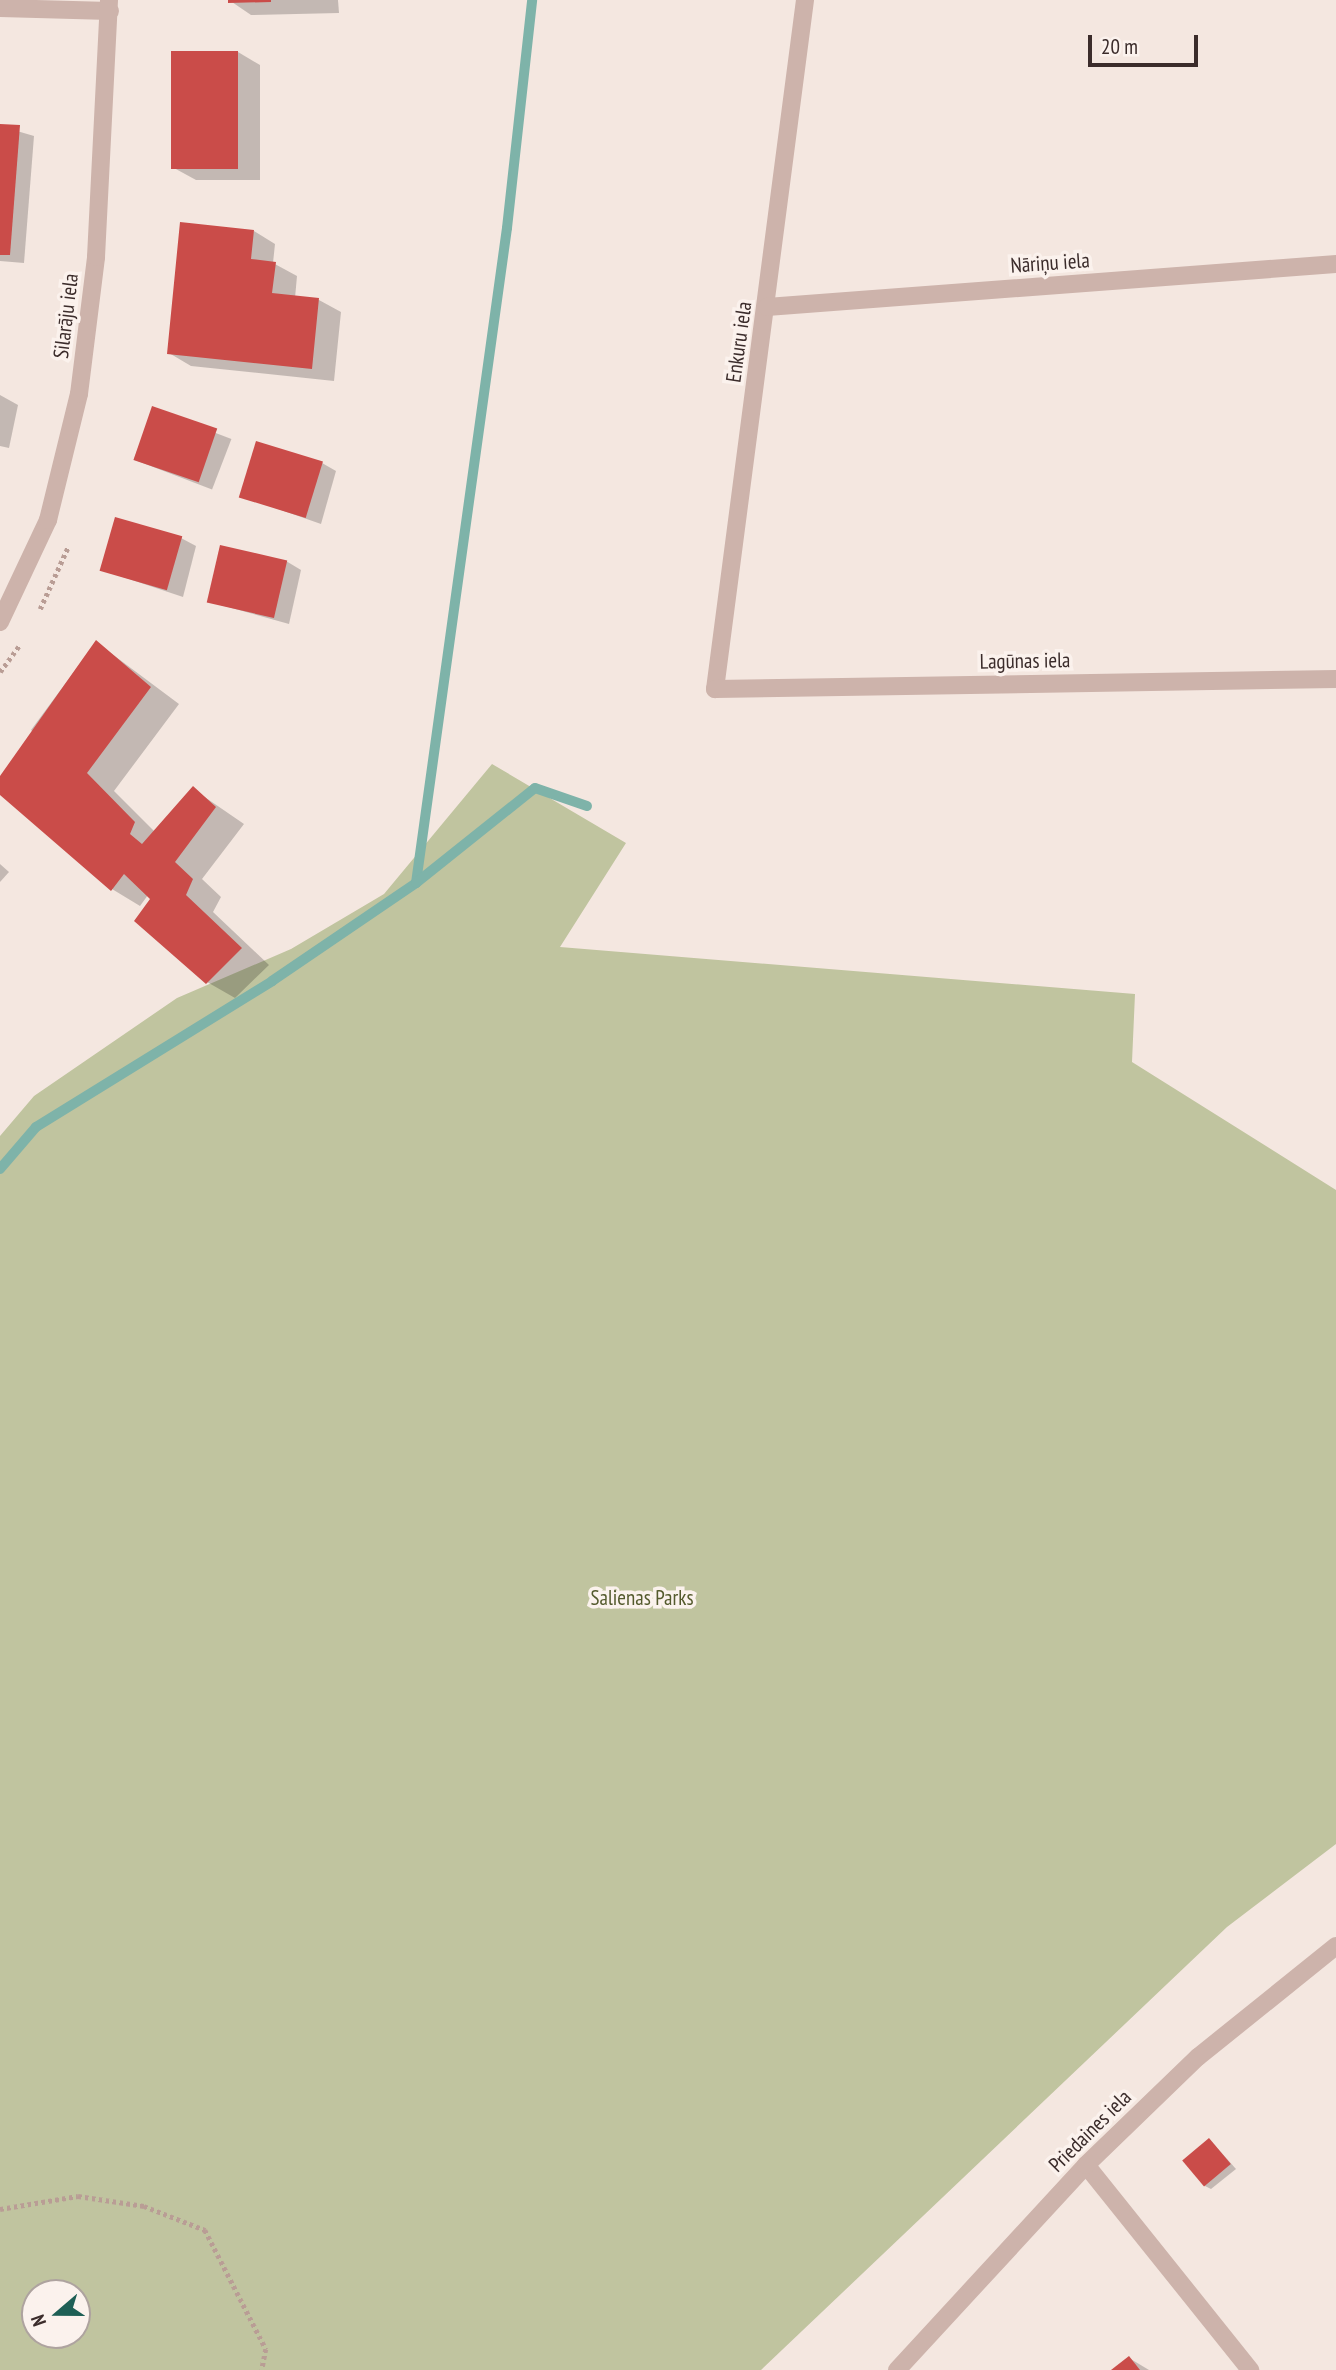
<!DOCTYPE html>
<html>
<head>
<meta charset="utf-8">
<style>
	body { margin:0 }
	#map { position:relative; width:1336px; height:2370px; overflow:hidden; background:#f4e7e0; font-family:"PT Sans Narrow",sans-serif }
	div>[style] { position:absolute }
	.green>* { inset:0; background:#c0c49f }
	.shadow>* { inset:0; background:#0003; transform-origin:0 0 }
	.stream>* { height:10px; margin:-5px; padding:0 5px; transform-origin:5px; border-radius:5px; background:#7eb3a9 }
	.building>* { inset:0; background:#ca4c49; transform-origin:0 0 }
	.path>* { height:4.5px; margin-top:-2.25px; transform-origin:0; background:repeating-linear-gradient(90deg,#b99d95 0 3.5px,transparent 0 7px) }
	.lane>* { height:18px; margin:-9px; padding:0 9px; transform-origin:9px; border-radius:9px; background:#cdb3ab }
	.street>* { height:18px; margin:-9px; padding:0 9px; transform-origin:9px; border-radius:9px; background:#cdb3ab }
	span { translate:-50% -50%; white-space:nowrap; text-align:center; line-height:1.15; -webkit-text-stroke:7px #fbf2ed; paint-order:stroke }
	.street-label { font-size:21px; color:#3b2c2b }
	.park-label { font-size:21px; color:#545a2d }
	.north { position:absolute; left:21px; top:2279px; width:70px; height:70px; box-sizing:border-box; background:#fbf2ed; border:2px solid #aea39f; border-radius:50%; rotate:250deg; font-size:19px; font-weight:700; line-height:28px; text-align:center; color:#3b2c2b }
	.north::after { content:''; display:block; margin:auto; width:24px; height:32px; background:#1e5f55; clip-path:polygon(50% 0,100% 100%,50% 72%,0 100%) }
	.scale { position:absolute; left:1088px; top:35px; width:110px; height:32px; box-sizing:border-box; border:4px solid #3b2c2b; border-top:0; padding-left:9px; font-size:21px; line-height:24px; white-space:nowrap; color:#3b2c2b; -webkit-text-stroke:5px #fbf2ed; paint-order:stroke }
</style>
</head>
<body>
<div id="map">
	<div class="green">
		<div style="clip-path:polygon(evenodd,492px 764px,626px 843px,560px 947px,1135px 994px,1132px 1062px,1336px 1190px,1336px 1844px,1227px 1927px,761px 2370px,0 2370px,0 1136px,34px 1096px,177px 998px,291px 949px,384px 894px,492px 764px,35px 2293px,77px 2293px,77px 2335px,35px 2335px,35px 2293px)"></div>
	</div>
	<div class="shadow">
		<div style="clip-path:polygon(229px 0,338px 0,339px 13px,251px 15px)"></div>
		<div style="clip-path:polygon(238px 52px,260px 65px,260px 180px,196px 180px,174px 168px)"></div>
		<div style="clip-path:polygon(0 126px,34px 136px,24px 263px,0 261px)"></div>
		<div style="clip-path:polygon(254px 231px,275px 244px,273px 263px,297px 276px,295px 298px,319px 300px,341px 312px,334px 381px,191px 366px,169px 353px)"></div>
		<div style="clip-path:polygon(0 395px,18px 405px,9px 448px,0 446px)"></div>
		<div style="left:153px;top:409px;width:84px;height:54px;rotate:21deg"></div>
		<div style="clip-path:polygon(322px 463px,336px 471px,321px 524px,241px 496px)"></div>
		<div style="clip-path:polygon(181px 538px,196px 546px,183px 597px,102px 570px)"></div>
		<div style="clip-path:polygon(286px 561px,301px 570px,289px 624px,210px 602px)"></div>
		<div style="clip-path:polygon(96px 642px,179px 704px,114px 791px,155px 832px,193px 789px,244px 824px,202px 879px,221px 897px,213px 912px,269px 965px,235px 998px,207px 982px,148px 895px,140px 906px,112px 889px,0 793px,0 779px,37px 735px,31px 730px)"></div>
		<div style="clip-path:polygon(0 864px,9px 872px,0 882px)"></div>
		<div style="clip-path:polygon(1210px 2140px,1236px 2169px,1211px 2189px,1205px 2186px)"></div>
		<div style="clip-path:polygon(1129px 2358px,1149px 2370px,1114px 2370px)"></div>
	</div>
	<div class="stream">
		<div style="left:416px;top:883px;width:661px;rotate:-82.09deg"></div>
		<div style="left:507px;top:228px;width:229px;rotate:-83.7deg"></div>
		<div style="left:0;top:1169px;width:55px;rotate:-49.4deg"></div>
		<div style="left:36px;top:1127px;width:278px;rotate:-31.7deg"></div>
		<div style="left:272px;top:981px;width:174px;rotate:-34.2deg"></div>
		<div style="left:416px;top:883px;width:152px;rotate:-38.6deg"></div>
		<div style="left:535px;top:788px;width:55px;rotate:19.1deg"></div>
	</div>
	<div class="building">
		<div style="clip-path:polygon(228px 0,271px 0,271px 2px,228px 3px)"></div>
		<div style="left:171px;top:51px;width:67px;height:118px"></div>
		<div style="clip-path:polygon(0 124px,20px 125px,10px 255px,0 255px)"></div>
		<div style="clip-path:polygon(180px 222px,254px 230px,251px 259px,276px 262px,272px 293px,319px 298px,312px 369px,167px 354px)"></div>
		<div style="left:152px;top:406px;width:69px;height:57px;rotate:19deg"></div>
		<div style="left:256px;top:441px;width:70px;height:59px;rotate:17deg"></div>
		<div style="left:115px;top:517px;width:70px;height:56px;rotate:16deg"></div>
		<div style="left:220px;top:545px;width:69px;height:59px;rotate:13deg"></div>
		<div style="clip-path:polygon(96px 640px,151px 687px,87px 773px,135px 822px,130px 834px,142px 844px,193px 786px,216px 807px,175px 862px,193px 879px,186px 895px,242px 948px,206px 984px,134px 921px,150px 899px,124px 874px,111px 891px,0 795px,0 776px)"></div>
		<div style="left:1209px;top:2138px;width:34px;height:35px;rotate:50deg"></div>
		<div style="clip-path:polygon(1129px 2356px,1140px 2370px,1111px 2370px)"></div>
	</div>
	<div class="path">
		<div style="left:40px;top:609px;width:68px;rotate:-65.7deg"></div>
		<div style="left:0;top:672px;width:34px;rotate:-54deg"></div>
		<div style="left:0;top:2209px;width:79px;rotate:-9.5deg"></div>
		<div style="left:78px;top:2196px;width:67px;rotate:8.6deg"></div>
		<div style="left:144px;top:2206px;width:66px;rotate:21.5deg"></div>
		<div style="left:205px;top:2230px;width:134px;rotate:62.9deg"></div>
		<div style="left:266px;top:2349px;width:21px;rotate:101deg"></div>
	</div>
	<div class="lane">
		<div style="left:1086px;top:2165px;width:263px;rotate:51.3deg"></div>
	</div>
	<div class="street">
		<div style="left:805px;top:0;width:695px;rotate:97.44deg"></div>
		<div style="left:715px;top:689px;width:621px;rotate:-0.92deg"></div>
		<div style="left:0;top:8px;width:110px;rotate:1.6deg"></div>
		<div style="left:767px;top:307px;width:571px;rotate:-4.32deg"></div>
		<div style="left:0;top:622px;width:113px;rotate:-64.8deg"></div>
		<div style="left:48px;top:520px;width:130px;rotate:-76.2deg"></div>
		<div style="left:79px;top:394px;width:138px;rotate:-82.9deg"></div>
		<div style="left:96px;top:257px;width:257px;rotate:-87.1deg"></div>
		<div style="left:897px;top:2370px;width:279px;rotate:-47.3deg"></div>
		<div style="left:1086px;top:2165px;width:156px;rotate:-44deg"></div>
		<div style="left:1198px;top:2057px;width:177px;rotate:-38.8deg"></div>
	</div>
	<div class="street-label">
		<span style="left:1050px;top:263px;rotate:-4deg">Nāriņu iela</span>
		<span style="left:66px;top:316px;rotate:-83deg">Silarāju iela</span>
		<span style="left:739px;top:342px;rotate:-82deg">Enkuru iela</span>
		<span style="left:1025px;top:661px;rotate:-1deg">Lagūnas iela</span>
		<span style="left:1090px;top:2131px;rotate:-45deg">Priedaines iela</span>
	</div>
	<div class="park-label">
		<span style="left:642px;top:1598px">Salienas Parks</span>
	</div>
	<div class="north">N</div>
	<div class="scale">20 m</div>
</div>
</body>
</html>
